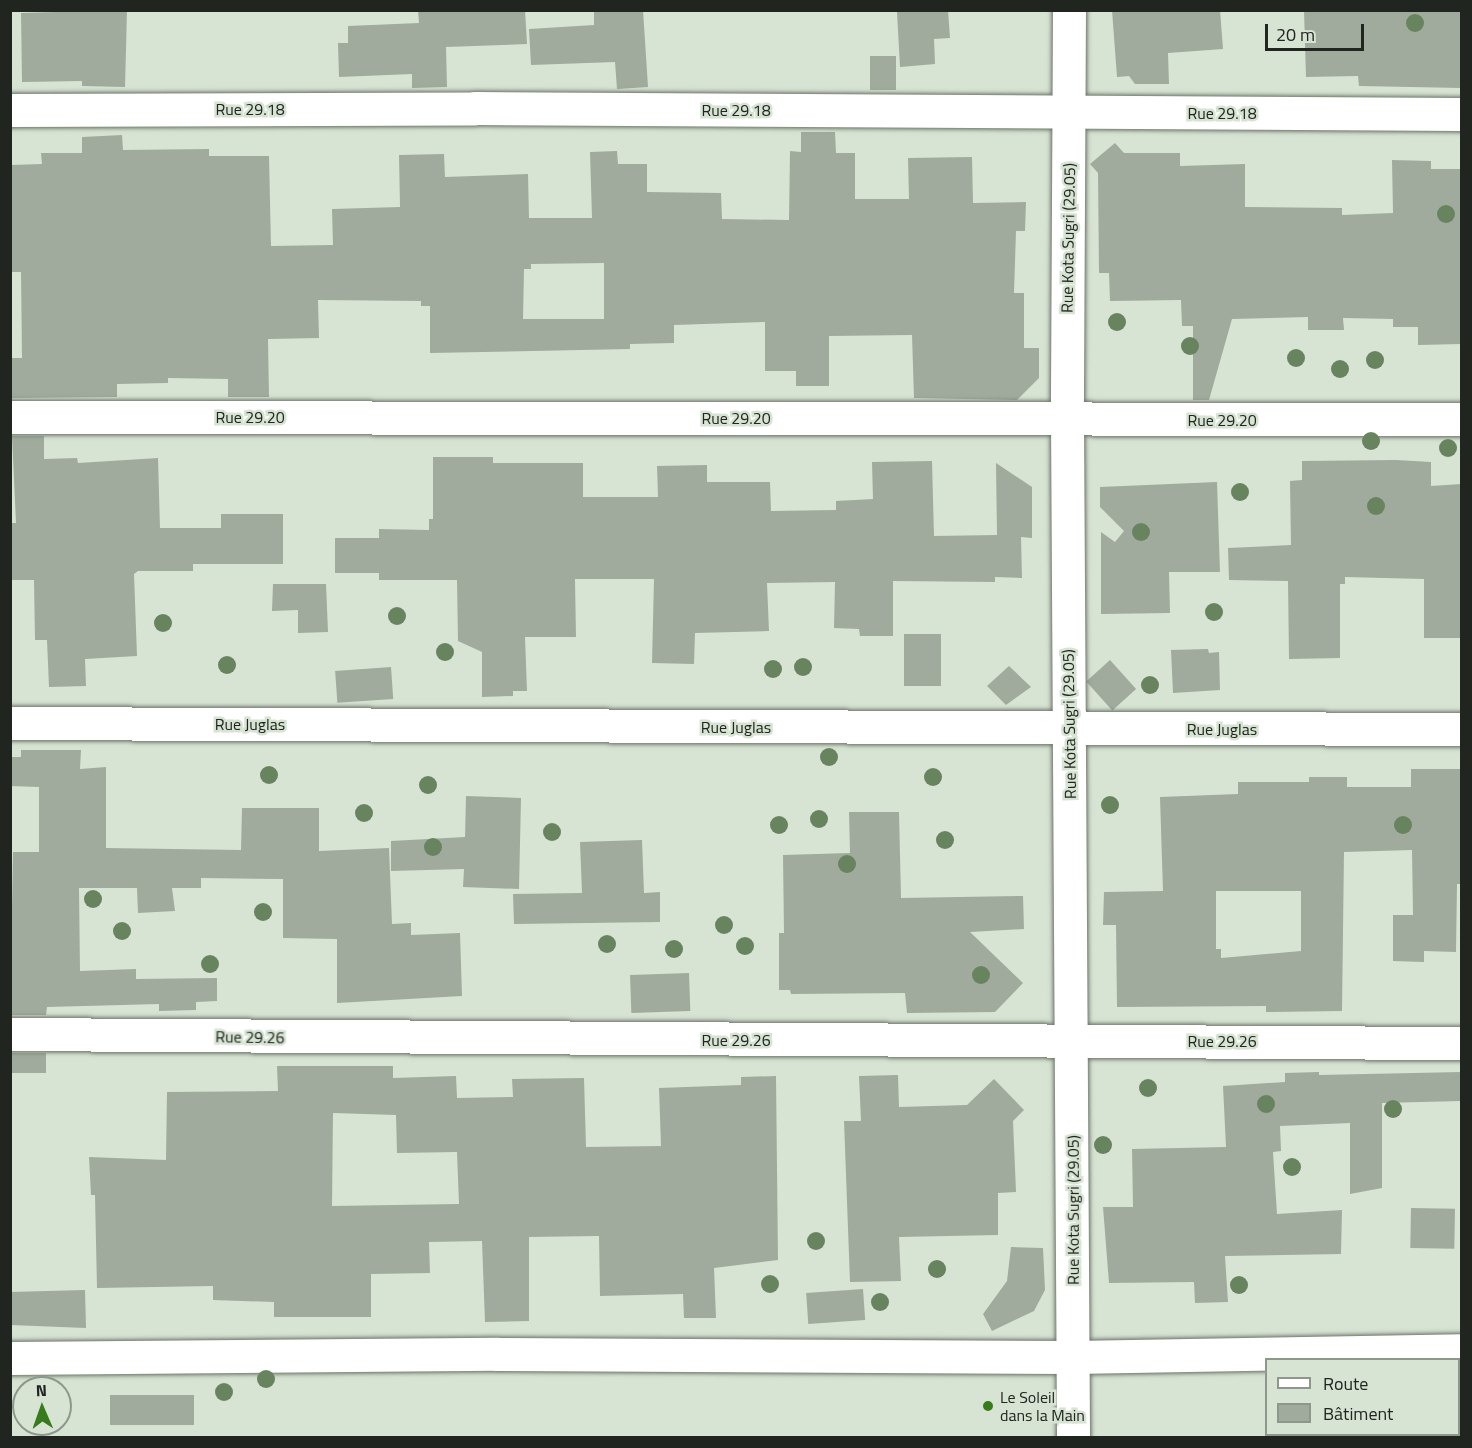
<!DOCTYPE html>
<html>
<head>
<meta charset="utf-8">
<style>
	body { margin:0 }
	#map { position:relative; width:1472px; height:1448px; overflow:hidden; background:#d7e3d3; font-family:"Titillium Web",sans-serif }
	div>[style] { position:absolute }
	.building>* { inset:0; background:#a0ab9d; transform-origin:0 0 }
	.roads { filter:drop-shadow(0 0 2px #6b7568) drop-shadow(0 0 2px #6b7568) }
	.minor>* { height:33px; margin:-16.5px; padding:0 16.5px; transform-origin:16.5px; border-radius:16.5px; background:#fff }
	.trees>* { width:18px; height:18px; margin:-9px; border-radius:50%; background:#68845f }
	.dots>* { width:16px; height:16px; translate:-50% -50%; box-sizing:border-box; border:3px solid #d7e3d3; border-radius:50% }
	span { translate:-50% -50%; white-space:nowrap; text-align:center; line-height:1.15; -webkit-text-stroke:5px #d7e3d3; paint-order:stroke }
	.street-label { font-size:16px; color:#212520 }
	.poi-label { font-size:16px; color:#212520 }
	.left { translate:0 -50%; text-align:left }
	.frame { position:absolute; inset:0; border:12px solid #212520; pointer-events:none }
	.legend { position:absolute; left:1265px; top:1358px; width:195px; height:78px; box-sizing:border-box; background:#d7e3d3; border:2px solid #8e978b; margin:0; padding:8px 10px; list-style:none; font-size:18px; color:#212520 }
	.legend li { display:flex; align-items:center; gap:12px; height:30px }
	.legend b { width:30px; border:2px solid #8e978b }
	.north { position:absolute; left:12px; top:1376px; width:60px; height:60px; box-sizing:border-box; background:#d7e3d3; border:2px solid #8e978b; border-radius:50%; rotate:358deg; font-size:16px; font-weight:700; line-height:24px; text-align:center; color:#212520 }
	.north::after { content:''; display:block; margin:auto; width:21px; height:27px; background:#387b1c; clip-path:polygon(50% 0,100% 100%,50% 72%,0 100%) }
	.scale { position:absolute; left:1265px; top:24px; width:99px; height:27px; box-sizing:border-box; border:3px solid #212520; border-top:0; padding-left:8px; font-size:18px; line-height:21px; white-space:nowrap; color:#212520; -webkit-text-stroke:4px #d7e3d3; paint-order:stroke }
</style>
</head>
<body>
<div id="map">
	<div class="building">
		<div style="clip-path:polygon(127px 10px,125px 87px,82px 86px,82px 81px,22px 82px,21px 13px)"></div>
		<div style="clip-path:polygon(418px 10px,525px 10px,527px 44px,446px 47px,447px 87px,412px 88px,412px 74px,339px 77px,338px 43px,348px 43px,348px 26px,419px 23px)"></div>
		<div style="clip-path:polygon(594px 10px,643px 10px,648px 87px,617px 89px,615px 62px,531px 65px,529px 29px,594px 25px)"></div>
		<div style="clip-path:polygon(948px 10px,950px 38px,934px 39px,935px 64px,900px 67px,897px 12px)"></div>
		<div style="clip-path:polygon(1112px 10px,1220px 10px,1223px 49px,1168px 53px,1169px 84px,1135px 84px,1129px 76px,1117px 77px)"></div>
		<div style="clip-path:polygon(1304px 10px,1461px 10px,1461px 88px,1359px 86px,1358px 76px,1306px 77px)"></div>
		<div style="left:870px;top:56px;width:26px;height:34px"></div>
		<div style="clip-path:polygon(evenodd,801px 132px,835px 132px,836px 153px,855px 153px,855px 199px,909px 199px,908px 158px,972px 157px,973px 203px,1026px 202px,1025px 231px,1016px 231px,1014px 293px,1024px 293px,1024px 348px,1039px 348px,1039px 378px,1017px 400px,914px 398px,912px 335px,829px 336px,829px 386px,796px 386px,796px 371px,765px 371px,765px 322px,674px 325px,674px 343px,630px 344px,630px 349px,430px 353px,430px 306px,421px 306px,421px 301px,318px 300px,319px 338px,268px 339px,269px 397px,228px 397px,228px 379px,168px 378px,168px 383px,117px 384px,117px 397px,10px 398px,10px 358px,22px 358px,21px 272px,10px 272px,10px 165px,42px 164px,41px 153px,82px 153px,82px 137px,122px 135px,123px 150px,209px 149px,209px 156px,269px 156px,271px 246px,333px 245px,332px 209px,400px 207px,399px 155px,444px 154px,445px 177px,528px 174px,529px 218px,592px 218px,590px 152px,617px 151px,618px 164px,647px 164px,647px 192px,721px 193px,722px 219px,789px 220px,790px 151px,801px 152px,801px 132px,604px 263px,604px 319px,523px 319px,524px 269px,531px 269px,531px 264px,604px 263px)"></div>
		<div style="clip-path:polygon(1115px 143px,1124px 153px,1180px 153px,1180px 166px,1245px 164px,1245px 207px,1342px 208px,1342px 215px,1393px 213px,1392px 160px,1431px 161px,1431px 169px,1461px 169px,1461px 344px,1418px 345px,1418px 327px,1393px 327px,1393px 319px,1343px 318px,1344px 330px,1308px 330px,1308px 317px,1232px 319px,1209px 400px,1193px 400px,1193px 326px,1182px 326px,1181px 300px,1110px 301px,1109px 273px,1099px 273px,1098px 173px,1090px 164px)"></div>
		<div style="clip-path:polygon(12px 436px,44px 436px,44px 459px,77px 458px,78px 463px,158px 458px,160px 528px,221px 528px,221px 514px,283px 514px,283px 564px,193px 564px,193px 571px,138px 571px,134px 574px,137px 656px,85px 659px,86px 686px,49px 687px,47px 640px,35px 640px,34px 580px,10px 580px,10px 523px,16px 523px)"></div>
		<div style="clip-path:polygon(433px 457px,493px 457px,493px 463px,583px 463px,583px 497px,658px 497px,657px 466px,707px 465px,707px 482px,770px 482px,771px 511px,836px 510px,836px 501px,873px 499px,872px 462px,932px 461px,934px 536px,997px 535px,996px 463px,1032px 487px,1032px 538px,1021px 537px,1022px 578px,995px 577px,995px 582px,893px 581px,893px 636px,860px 636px,859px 629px,834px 628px,835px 582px,767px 583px,769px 631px,695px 633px,694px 664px,652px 663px,654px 579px,575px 579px,576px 637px,525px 637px,527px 691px,513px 691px,513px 696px,482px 697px,482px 652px,458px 641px,457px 580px,379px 580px,379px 573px,335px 573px,335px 538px,379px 538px,379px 529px,429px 530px,429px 519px,433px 519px)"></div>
		<div style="clip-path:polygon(1396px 460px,1431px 462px,1431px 486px,1461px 484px,1461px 638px,1424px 638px,1424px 579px,1345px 577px,1345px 584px,1340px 584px,1340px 658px,1289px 659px,1288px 581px,1229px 580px,1228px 548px,1291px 545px,1290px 481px,1302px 480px,1302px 461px)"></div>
		<div style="clip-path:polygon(1217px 482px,1220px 572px,1169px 572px,1170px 613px,1101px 614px,1101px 532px,1115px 542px,1124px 531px,1100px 507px,1100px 487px)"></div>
		<div style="clip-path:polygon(273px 584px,326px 584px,328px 632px,298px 633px,298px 610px,272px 611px)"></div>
		<div style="left:904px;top:634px;width:37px;height:52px"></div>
		<div style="clip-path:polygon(1208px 649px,1209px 653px,1219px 652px,1220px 690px,1173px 693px,1171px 650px)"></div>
		<div style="left:1110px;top:660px;width:39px;height:32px;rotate:48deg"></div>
		<div style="clip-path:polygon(1009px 666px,1031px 687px,1006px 705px,987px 686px)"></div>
		<div style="left:391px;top:667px;width:32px;height:56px;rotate:86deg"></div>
		<div style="clip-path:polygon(21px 750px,81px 750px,80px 769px,106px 767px,106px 848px,241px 850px,242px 808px,319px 808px,319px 851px,389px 848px,392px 924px,411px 923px,411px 935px,460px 933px,462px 996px,337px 1003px,337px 939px,283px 938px,283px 879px,201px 878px,201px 888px,172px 888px,175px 911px,138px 913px,137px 888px,79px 888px,80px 971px,136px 969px,136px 979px,217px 978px,217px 1001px,196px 1002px,196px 1010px,159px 1011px,159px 1004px,47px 1007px,46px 1015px,10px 1015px,13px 852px,39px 852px,39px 787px,10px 786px,10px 757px,21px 757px)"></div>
		<div style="clip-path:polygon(evenodd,1411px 769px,1461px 769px,1461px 884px,1457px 884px,1456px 952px,1424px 951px,1424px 962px,1393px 961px,1393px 915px,1413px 915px,1412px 850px,1344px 852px,1342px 1011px,1266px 1012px,1266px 1006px,1117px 1007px,1116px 925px,1103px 925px,1104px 892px,1163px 891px,1160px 797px,1238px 794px,1238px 782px,1309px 782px,1309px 777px,1347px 777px,1347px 787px,1411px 787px,1411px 769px,1216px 891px,1301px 891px,1301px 951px,1221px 958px,1221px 949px,1216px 949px,1216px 891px)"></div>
		<div style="clip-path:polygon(466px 796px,521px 798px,519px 889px,463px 887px,464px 869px,391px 871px,391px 841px,465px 837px)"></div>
		<div style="clip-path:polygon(849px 812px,899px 812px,901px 898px,1023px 896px,1024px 929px,970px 932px,1023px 983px,995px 1012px,907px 1013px,905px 993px,791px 994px,790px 990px,779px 990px,779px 933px,784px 933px,783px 855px,850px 853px)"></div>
		<div style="clip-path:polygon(642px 840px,644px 893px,660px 892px,660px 922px,514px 924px,513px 894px,582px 893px,580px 842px)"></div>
		<div style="left:689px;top:973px;width:38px;height:59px;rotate:88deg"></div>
		<div style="left:10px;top:1053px;width:36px;height:20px"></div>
		<div style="clip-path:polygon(evenodd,277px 1066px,393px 1066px,393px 1078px,456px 1076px,457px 1098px,513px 1097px,512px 1079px,584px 1078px,586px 1147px,661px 1146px,659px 1088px,741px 1085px,741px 1077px,776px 1076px,778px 1260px,714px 1268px,716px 1318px,684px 1318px,683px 1294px,600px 1296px,599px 1236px,529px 1237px,529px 1321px,485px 1322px,482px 1241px,429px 1242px,430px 1273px,371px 1274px,371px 1317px,274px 1317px,274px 1302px,213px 1300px,213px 1286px,97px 1288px,95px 1195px,91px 1195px,89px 1157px,166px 1160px,167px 1092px,278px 1091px,277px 1066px,333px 1113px,396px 1115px,397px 1153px,457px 1152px,459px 1204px,332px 1206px,333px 1113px)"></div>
		<div style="clip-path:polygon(1319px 1072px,1319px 1075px,1461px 1072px,1461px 1101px,1382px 1103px,1382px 1188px,1350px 1194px,1350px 1123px,1280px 1126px,1281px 1151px,1273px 1152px,1277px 1214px,1342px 1210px,1341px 1254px,1225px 1256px,1228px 1302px,1195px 1303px,1194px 1282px,1109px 1283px,1103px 1207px,1133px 1207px,1132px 1149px,1226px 1147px,1223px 1086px,1285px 1082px,1285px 1073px)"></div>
		<div style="clip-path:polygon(898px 1075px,899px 1107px,967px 1105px,994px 1079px,1024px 1110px,1013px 1121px,1016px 1192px,998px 1193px,998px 1235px,899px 1237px,901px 1281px,850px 1282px,844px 1121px,861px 1121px,859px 1076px)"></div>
		<div style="left:1411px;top:1208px;width:44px;height:40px;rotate:1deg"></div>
		<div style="clip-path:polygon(1011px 1247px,1043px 1248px,1045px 1290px,1034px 1311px,992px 1331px,983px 1314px,1007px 1281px)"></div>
		<div style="left:863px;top:1289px;width:31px;height:57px;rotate:86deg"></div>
		<div style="clip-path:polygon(85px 1290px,86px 1328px,10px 1325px,10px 1292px)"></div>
		<div style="left:110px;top:1395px;width:84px;height:30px"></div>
	</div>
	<div class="roads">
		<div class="minor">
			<div style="left:1069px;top:10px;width:410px;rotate:90.3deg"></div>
			<div style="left:1067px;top:420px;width:1018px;rotate:89.66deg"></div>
			<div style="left:10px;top:110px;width:465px;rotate:-0.2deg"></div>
			<div style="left:475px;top:108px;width:987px;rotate:0.35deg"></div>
			<div style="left:10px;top:417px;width:1452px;rotate:0.08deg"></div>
			<div style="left:10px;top:723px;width:1452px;rotate:0.24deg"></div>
			<div style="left:10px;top:1034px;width:1452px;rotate:0.36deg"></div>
			<div style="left:10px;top:1358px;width:487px;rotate:-0.5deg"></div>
			<div style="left:497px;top:1354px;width:576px;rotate:0.3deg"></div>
			<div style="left:1073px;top:1357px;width:389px;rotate:-1deg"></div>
		</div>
	</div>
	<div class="trees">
		<div style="left:1415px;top:23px"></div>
		<div style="left:1446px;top:214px"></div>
		<div style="left:1117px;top:322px"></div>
		<div style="left:1190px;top:346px"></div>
		<div style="left:1296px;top:358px"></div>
		<div style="left:1375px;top:360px"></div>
		<div style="left:1340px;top:369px"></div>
		<div style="left:1371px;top:441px"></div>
		<div style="left:1448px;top:448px"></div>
		<div style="left:1240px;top:492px"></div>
		<div style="left:1376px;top:506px"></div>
		<div style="left:1141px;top:532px"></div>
		<div style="left:1214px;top:612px"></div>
		<div style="left:397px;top:616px"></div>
		<div style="left:163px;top:623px"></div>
		<div style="left:445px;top:652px"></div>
		<div style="left:227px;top:665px"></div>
		<div style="left:803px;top:667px"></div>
		<div style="left:773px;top:669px"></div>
		<div style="left:1150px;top:685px"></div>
		<div style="left:829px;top:757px"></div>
		<div style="left:269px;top:775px"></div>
		<div style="left:933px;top:777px"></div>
		<div style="left:428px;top:785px"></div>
		<div style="left:1110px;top:805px"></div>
		<div style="left:364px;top:813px"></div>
		<div style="left:819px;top:819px"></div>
		<div style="left:779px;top:825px"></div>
		<div style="left:1403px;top:825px"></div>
		<div style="left:552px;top:832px"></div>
		<div style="left:945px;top:840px"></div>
		<div style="left:433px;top:847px"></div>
		<div style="left:847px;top:864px"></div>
		<div style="left:93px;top:899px"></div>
		<div style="left:263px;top:912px"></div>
		<div style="left:724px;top:925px"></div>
		<div style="left:122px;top:931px"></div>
		<div style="left:607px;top:944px"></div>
		<div style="left:745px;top:946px"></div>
		<div style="left:674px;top:949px"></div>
		<div style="left:210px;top:964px"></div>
		<div style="left:981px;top:975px"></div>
		<div style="left:1148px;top:1088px"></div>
		<div style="left:1266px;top:1104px"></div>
		<div style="left:1393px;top:1109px"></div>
		<div style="left:1103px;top:1145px"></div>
		<div style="left:1292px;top:1167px"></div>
		<div style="left:816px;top:1241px"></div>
		<div style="left:937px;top:1269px"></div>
		<div style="left:770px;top:1284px"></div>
		<div style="left:1239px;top:1285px"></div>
		<div style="left:880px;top:1302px"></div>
		<div style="left:266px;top:1379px"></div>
		<div style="left:224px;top:1392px"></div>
	</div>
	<div class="dots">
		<div style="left:988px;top:1406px;background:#387b1c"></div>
	</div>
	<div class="street-label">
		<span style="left:250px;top:109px">Rue 29.18</span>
		<span style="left:736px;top:110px">Rue 29.18</span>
		<span style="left:1222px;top:113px">Rue 29.18</span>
		<span style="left:1068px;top:238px;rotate:-89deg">Rue Kota Sugri (29.05)</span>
		<span style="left:250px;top:417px">Rue 29.20</span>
		<span style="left:736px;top:418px">Rue 29.20</span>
		<span style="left:1222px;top:420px">Rue 29.20</span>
		<span style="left:250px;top:724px">Rue Juglas</span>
		<span style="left:1069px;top:724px;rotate:-91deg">Rue Kota Sugri (29.05)</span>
		<span style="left:736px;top:727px">Rue Juglas</span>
		<span style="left:1222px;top:729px">Rue Juglas</span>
		<span style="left:250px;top:1037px;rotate:1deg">Rue 29.26</span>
		<span style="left:736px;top:1040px">Rue 29.26</span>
		<span style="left:1222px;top:1041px">Rue 29.26</span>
		<span style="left:1073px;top:1210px;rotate:-90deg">Rue Kota Sugri (29.05)</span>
	</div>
	<div class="poi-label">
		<span class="left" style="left:1000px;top:1406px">Le Soleil<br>dans la Main</span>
	</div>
	<div class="frame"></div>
	<ul class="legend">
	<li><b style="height:8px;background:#fff"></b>Route</li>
	<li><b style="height:16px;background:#a0ab9d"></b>Bâtiment</li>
	</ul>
	<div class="north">N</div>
	<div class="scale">20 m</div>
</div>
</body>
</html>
